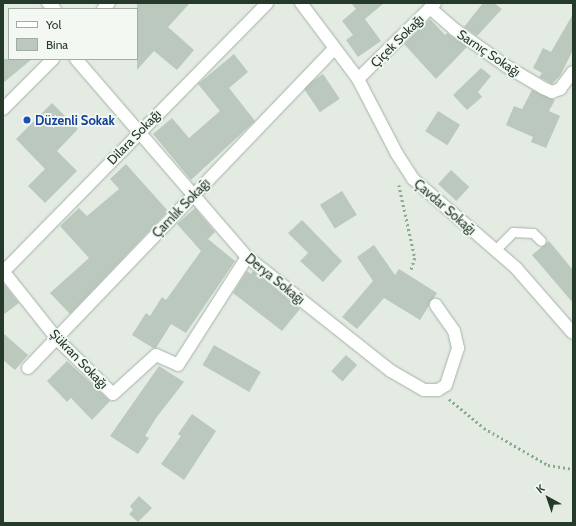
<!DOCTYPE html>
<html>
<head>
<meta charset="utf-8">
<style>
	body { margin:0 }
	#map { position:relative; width:576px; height:526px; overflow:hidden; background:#e3ebe3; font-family:Cabin,sans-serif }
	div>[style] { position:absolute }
	.building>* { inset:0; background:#bbc8bd; transform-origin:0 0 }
	.path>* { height:2.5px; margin-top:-1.25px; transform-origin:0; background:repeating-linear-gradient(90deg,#87ab8d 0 2px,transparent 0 5px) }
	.roads { filter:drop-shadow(0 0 1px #a6b2a8) drop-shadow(0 0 1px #a6b2a8) }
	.lane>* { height:9px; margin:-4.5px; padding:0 4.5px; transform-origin:4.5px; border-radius:4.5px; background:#fff }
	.street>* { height:12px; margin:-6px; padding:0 6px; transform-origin:6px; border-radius:6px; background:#fff }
	.secondary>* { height:12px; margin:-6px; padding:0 6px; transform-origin:6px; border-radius:6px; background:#fff }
	.dots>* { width:11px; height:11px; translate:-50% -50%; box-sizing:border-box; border:2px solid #f3f8f3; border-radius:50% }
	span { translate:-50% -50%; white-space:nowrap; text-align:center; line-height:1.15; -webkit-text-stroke:3.5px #f3f8f3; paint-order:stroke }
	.street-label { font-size:13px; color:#253a2a }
	.transit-label { font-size:13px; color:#164399; font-weight:700 }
	.left { translate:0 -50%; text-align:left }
	.frame { position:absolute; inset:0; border:4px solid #253a2a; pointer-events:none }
	.legend { position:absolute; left:8px; top:8px; width:130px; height:52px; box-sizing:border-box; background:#f3f8f3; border:1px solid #a1aca3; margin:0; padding:5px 7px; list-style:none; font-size:12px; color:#253a2a }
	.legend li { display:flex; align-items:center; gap:8px; height:20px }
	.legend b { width:20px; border:1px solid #a1aca3 }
	.north { position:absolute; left:528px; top:478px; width:40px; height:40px; -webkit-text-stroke:3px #f3f8f3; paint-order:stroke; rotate:320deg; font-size:11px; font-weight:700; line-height:16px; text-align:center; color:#253a2a }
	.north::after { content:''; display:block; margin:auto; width:14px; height:18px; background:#253a2a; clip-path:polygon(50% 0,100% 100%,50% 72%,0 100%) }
</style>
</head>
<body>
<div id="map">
	<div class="building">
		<div style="clip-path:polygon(137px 3px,190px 3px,168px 27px,194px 50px,177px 70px,154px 51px,137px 70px)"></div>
		<div style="clip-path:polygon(351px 3px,384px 3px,365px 19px,381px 41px,358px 57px,346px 40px,353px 35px,342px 21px,356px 9px)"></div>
		<div style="clip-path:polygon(483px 3px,494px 3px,502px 9px,477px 36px,464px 27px)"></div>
		<div style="clip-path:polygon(573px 14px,573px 50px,560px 76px,552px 84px,539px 77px,542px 73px,533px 68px,543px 48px,551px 52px)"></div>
		<div style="clip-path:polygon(430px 19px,445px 35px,447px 33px,467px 47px,436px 79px,404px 44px)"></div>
		<div style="clip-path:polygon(234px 54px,248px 72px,229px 88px,255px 121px,191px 180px,153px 134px,172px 118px,189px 138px,220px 111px,198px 84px)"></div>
		<div style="clip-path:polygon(3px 59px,32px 59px,3px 83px)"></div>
		<div style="clip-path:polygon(481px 68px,491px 76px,478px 92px,482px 97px,467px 110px,453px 95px)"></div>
		<div style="left:323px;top:74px;width:30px;height:24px;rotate:56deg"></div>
		<div style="clip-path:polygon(532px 90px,555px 100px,549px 111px,560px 116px,546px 148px,531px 142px,533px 137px,506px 125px,514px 106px,522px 109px)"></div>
		<div style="clip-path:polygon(52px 103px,78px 129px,57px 151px,77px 171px,45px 203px,28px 186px,45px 169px,16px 139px)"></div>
		<div style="left:438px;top:111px;width:26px;height:24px;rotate:32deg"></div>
		<div style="clip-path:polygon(126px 164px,168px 211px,70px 314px,50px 293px,89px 258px,60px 226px,79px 208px,87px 216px,119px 189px,110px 179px)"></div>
		<div style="left:451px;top:170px;width:25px;height:19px;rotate:43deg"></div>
		<div style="left:342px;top:191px;width:28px;height:26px;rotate:58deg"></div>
		<div style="clip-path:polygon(195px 208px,215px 232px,208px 239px,235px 261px,186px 333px,171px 324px,156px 348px,153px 348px,132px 335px,146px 313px,150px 316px,162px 297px,166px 300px,201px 251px,177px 224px)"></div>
		<div style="clip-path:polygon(302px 220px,342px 261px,323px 282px,300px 261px,308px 253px,288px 233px)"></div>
		<div style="clip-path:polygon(549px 241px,573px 270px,573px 303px,532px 255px)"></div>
		<div style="clip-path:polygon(374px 245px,395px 275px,399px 269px,437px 293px,420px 320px,384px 298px,357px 329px,342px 317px,373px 281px,357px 257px)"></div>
		<div style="clip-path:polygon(247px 271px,251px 274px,253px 271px,300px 309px,282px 331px,233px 293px)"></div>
		<div style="clip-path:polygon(3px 283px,19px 303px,3px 315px)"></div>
		<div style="clip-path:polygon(3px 333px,28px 355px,15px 370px,3px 360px)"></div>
		<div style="left:214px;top:345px;width:54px;height:23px;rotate:30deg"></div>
		<div style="left:346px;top:355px;width:15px;height:22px;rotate:42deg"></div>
		<div style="clip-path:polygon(67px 361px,110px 401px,92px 420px,71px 398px,67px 402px,47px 381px)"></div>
		<div style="clip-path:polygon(159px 366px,184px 382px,156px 418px,145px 436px,149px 438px,138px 454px,110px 436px)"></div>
		<div style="clip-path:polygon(192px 414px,216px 431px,184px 480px,161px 464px,181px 436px,178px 434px)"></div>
		<div style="clip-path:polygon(139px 496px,152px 508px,138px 522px,129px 514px,133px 510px,130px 506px)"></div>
	</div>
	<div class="path">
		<div style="left:399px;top:185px;width:75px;rotate:77.6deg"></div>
		<div style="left:415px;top:258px;width:13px;rotate:108deg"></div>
		<div style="left:449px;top:399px;width:45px;rotate:39.6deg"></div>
		<div style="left:484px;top:428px;width:74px;rotate:30deg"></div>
		<div style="left:548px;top:465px;width:25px;rotate:9deg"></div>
	</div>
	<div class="roads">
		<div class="lane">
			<div style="left:496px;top:249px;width:24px;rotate:-45deg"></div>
			<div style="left:513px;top:232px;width:20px;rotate:3deg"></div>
			<div style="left:533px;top:233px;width:11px;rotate:45deg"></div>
		</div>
		<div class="street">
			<div style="left:48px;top:3px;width:9px;rotate:41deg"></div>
			<div style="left:301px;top:3px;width:95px;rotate:53.1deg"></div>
			<div style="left:358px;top:79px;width:85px;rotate:62.5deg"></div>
			<div style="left:397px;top:154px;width:30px;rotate:57deg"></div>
			<div style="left:413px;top:179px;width:136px;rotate:40.8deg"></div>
			<div style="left:516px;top:268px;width:86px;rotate:48.8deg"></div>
			<div style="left:430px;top:8px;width:32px;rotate:41deg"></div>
			<div style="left:454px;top:29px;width:64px;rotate:35.4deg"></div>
			<div style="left:506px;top:66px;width:43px;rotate:30.7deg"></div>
			<div style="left:543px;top:88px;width:10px;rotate:24deg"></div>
			<div style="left:552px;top:92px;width:9px;rotate:-21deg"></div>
			<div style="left:560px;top:89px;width:21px;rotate:-53deg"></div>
			<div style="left:76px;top:59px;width:262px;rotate:49.2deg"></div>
			<div style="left:247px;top:257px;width:184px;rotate:38.4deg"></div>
			<div style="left:391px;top:371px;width:38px;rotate:30deg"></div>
			<div style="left:424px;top:390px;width:14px"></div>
			<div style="left:438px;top:390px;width:9px;rotate:-32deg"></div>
			<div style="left:446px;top:385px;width:39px;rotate:-72deg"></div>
			<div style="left:458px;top:348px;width:17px;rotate:-103deg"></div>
			<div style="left:454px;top:331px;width:32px;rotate:-125deg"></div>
			<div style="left:358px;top:79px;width:108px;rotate:-44.6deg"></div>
			<div style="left:3px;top:271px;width:87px;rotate:51.5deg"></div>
			<div style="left:57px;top:339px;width:78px;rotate:44.5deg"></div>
			<div style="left:113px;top:394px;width:58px;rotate:-42.2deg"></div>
			<div style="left:156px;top:355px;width:24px;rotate:24deg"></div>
			<div style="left:178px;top:365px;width:128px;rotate:-57.4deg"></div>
			<div style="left:3px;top:272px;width:377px;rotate:-45.5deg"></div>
			<div style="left:28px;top:368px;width:442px;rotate:-46.2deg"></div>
		</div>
		<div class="secondary">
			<div style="left:103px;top:9px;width:8px;rotate:-45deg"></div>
			<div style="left:3px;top:109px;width:71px;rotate:-45deg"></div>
		</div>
	</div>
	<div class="dots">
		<div style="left:27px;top:120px;background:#1a4fb4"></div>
	</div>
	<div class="street-label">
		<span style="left:397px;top:41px;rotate:-45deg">Çiçek Sokağı</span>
		<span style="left:489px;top:53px;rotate:34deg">Sarnıç Sokağı</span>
		<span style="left:134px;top:137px;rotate:-46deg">Dilara Sokağı</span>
		<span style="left:445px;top:207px;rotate:41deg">Çavdar Sokağı</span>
		<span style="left:181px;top:208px;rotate:-46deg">Çamlık Sokağı</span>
		<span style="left:275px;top:279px;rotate:39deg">Derya Sokağı</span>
		<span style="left:79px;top:359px;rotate:46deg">Şükran Sokağı</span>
	</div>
	<div class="transit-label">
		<span class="left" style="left:35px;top:120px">Düzenli Sokak</span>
	</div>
	<div class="frame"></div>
	<ul class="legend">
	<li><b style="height:5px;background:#fff"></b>Yol</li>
	<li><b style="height:11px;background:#bbc8bd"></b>Bina</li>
	</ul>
	<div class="north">K</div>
</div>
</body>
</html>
